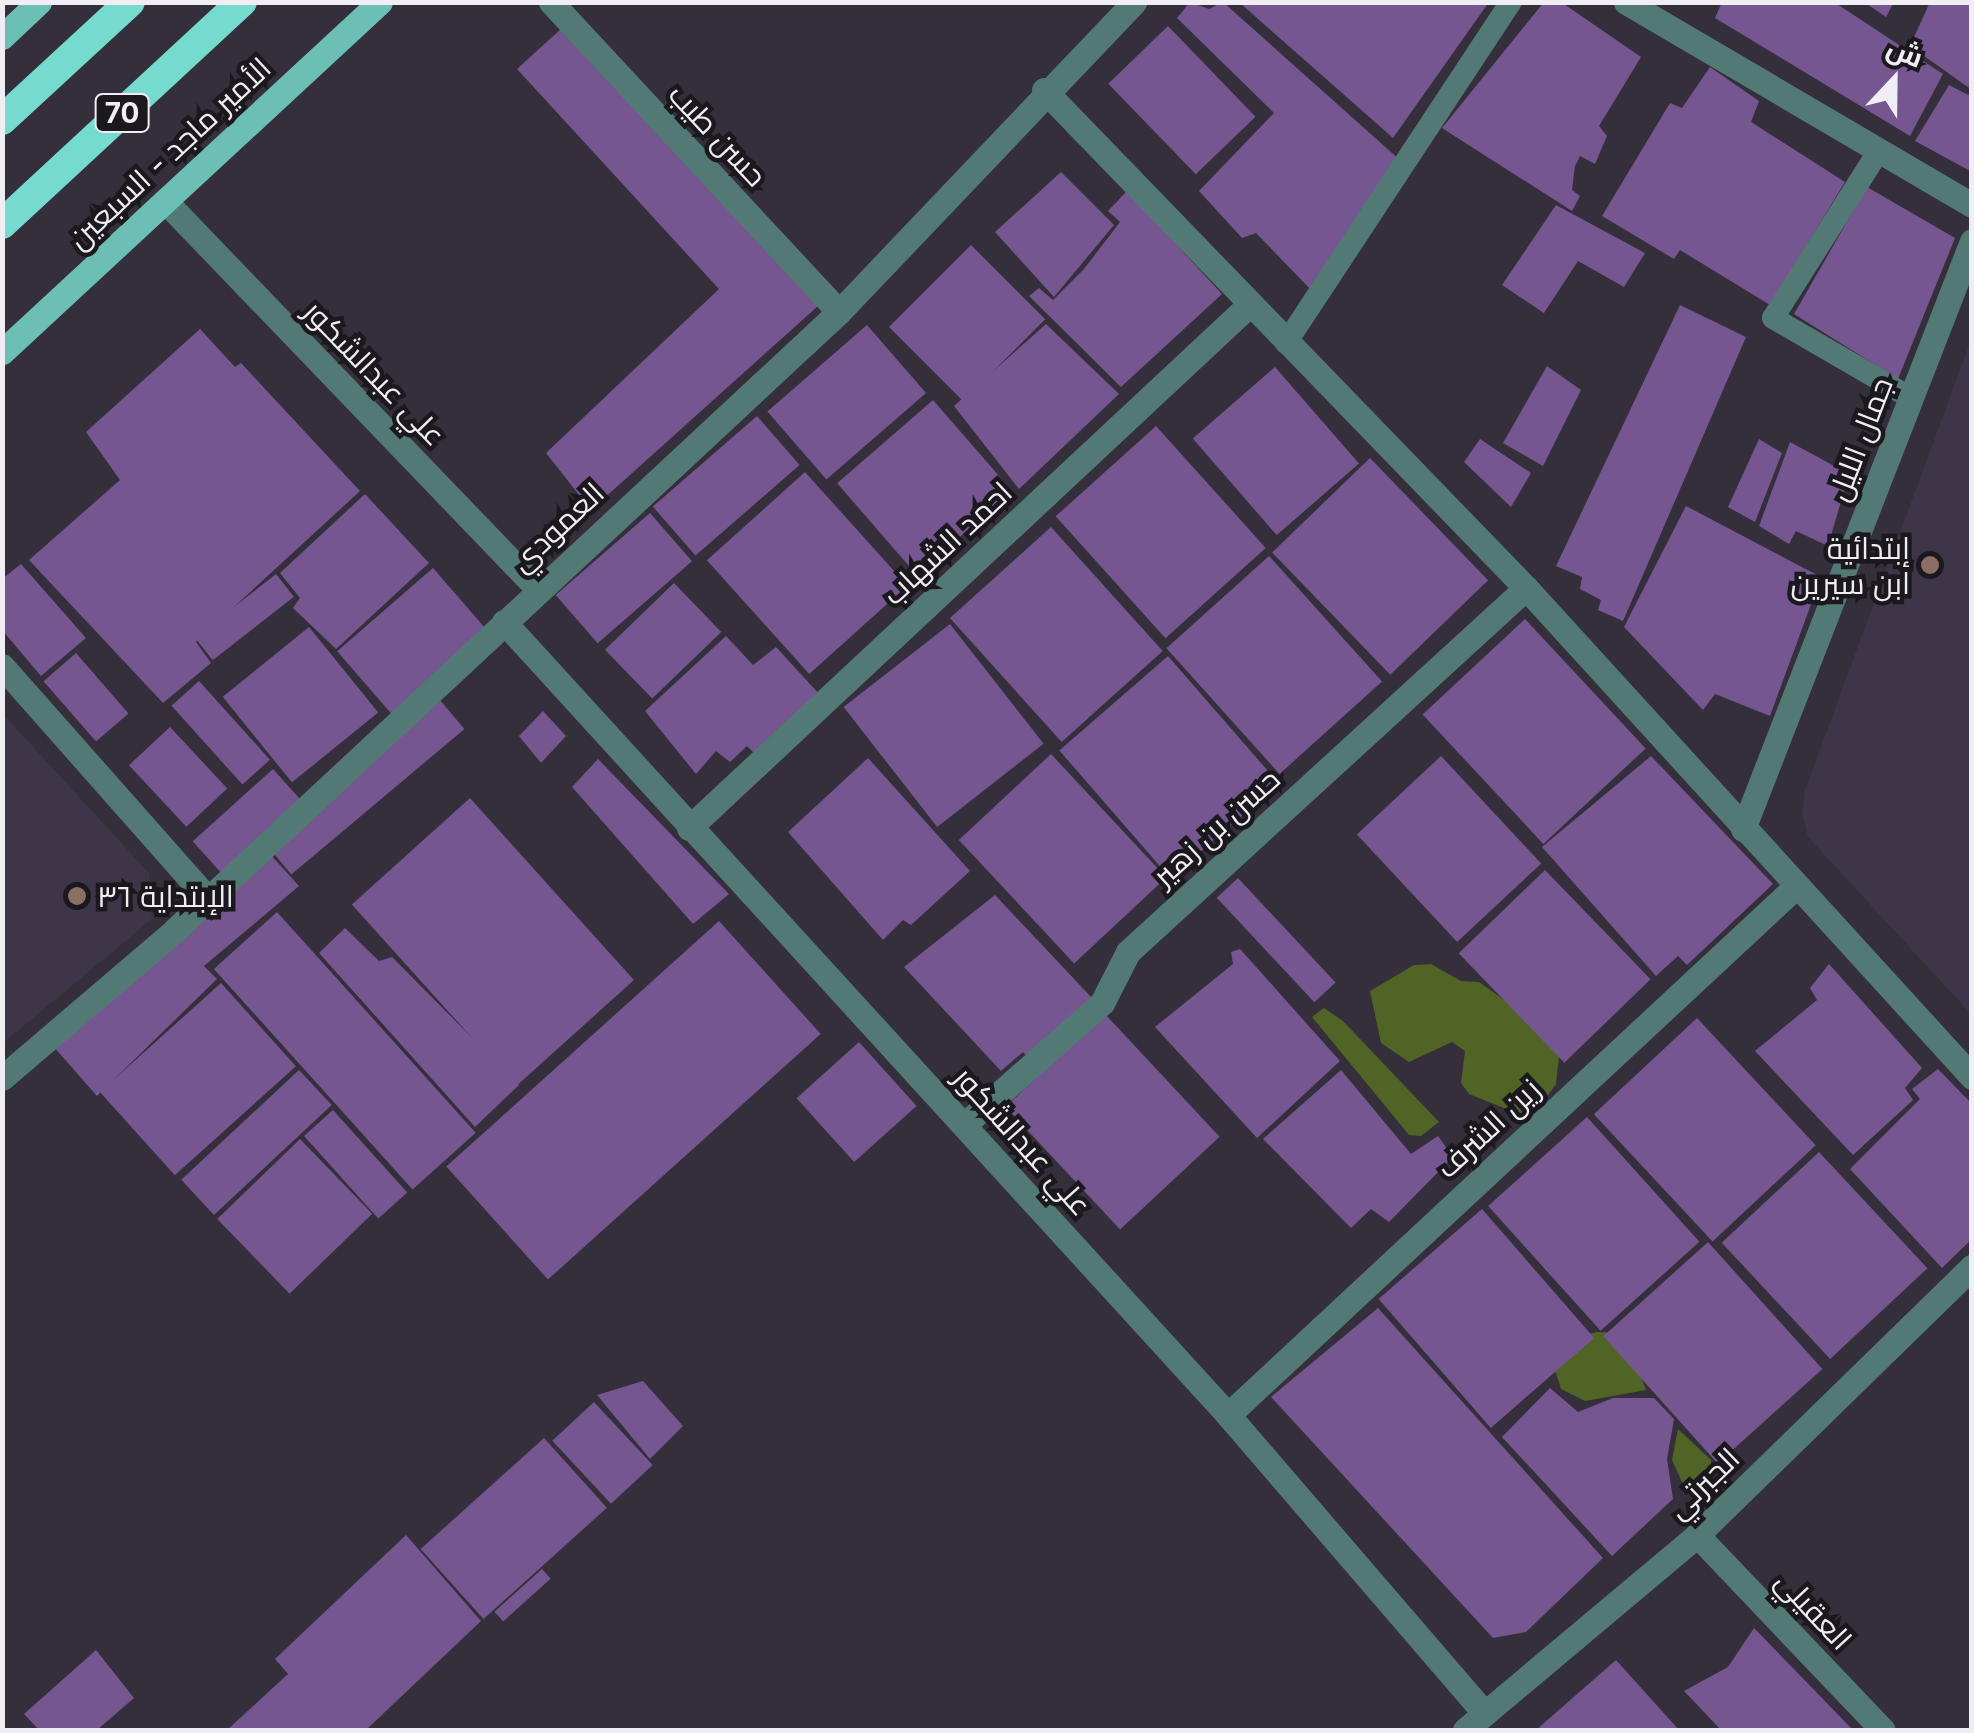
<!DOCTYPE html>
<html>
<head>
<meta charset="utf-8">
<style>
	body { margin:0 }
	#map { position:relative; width:1974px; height:1733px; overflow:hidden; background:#352e3b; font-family:Inter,Cairo,sans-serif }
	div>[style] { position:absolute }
	.built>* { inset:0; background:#3e3548 }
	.green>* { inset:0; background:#506426 }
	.building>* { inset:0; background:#755691; transform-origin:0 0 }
	.lane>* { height:22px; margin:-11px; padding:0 11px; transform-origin:11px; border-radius:11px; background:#527974 }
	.street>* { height:25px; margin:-12.5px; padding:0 12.5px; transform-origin:12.5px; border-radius:12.5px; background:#527974 }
	.primary>* { height:25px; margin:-12.5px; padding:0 12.5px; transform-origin:12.5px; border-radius:12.5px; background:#6cbfb5 }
	.highway>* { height:30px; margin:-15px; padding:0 15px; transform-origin:15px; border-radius:15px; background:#75dbcf }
	.dots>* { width:28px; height:28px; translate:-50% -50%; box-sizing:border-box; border:5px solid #1b181e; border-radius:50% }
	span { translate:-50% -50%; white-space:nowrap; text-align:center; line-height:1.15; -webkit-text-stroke:9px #1b181e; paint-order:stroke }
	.shield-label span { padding:2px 8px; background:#1b181e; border:2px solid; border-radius:8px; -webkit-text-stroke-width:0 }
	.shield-label { font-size:28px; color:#f1edf5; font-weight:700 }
	.street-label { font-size:30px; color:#f1edf5 }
	.poi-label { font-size:30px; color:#f1edf5 }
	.right { translate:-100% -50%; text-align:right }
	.left { translate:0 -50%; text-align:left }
	.frame { position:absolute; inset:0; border:5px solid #f1edf5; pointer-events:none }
	.north { position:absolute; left:1844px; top:30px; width:100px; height:100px; -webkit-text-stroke:8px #1b181e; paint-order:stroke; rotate:22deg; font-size:28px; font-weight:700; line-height:40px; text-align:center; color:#f1edf5 }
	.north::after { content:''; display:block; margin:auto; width:35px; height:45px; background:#f1edf5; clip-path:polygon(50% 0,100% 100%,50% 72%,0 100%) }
</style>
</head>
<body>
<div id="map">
	<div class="built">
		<div style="clip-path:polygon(1971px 340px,1972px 1014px,1971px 1014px,1808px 837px,1802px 813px,1805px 790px)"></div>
		<div style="clip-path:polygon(3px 714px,149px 873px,152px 919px,3px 1043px)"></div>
	</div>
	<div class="green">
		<div style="clip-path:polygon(1431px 964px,1461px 981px,1479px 982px,1548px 1031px,1559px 1056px,1556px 1084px,1540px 1106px,1519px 1114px,1469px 1094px,1461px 1083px,1465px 1051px,1452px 1042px,1409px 1062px,1381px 1043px,1370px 991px,1414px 965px)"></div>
		<div style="clip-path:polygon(1324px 1008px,1343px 1021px,1439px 1122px,1421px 1136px,1409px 1135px,1312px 1017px)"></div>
		<div style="clip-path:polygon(1597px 1332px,1624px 1333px,1646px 1390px,1585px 1401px,1561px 1389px,1552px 1361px,1567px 1339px)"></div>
		<div style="clip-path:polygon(1678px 1429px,1711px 1460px,1711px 1474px,1688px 1495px,1672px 1460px)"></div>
	</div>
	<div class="building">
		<div style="clip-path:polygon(1190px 2px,1209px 9px,1223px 2px,1401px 161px,1314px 293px,1256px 233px,1242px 238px,1199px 191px,1274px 113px,1177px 18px)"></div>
		<div style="clip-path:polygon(1239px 2px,1489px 2px,1393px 138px)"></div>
		<div style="clip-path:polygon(1544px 2px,1561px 2px,1641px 57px,1599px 126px,1607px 136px,1595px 164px,1580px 156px,1575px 166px,1572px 190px,1580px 196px,1572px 211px,1442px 128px)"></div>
		<div style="clip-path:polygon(1722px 2px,1834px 2px,1943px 74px,1910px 136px,1715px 18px)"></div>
		<div style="clip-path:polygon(1864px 2px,1894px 2px,1886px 17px)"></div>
		<div style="clip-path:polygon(1930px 2px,1972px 2px,1972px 90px,1910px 46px)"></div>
		<div style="left:1168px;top:26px;width:126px;height:83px;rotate:46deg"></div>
		<div style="clip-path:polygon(562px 28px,818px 306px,591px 510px,546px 453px,719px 289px,517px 69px)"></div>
		<div style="clip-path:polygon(1710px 67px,1759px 101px,1751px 122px,1845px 182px,1770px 305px,1680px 250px,1674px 259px,1602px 216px,1670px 103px,1682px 108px)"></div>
		<div style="clip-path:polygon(1949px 85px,1972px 97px,1972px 172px,1915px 141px)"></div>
		<div style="clip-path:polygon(1061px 172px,1114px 225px,1054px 297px,995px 232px)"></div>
		<div style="clip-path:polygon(1867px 187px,1955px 238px,1898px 379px,1794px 314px)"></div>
		<div style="clip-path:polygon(1127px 191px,1222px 294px,1121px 387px,1029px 296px,1039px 288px,1053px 300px,1084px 269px,1120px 222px,1108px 211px)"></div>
		<div style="clip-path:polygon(1556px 205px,1645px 253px,1624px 287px,1578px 261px,1544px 313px,1502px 285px)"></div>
		<div style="left:971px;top:245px;width:105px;height:116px;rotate:45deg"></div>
		<div style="clip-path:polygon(1680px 305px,1746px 337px,1623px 621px,1598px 610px,1601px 600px,1580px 589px,1582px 577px,1556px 566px)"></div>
		<div style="clip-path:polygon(1046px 324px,1119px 394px,1019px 489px,954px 406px)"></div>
		<div style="left:867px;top:325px;width:90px;height:132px;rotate:49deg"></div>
		<div style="clip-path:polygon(200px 329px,235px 367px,241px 363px,360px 491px,196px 642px,211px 663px,163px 703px,29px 560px,120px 480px,86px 432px)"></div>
		<div style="clip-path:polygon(1547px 366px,1581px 390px,1543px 466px,1503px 443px)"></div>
		<div style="left:1275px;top:367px;width:128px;height:109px;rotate:49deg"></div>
		<div style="left:933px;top:400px;width:121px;height:127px;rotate:49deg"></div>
		<div style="left:757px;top:416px;width:65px;height:138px;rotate:49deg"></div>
		<div style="left:1156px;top:426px;width:164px;height:135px;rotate:48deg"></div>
		<div style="clip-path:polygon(1480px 439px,1531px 473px,1511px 507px,1464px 462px)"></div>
		<div style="clip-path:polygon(1759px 439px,1782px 453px,1755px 522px,1728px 507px)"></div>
		<div style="clip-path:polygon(1790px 442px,1849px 474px,1828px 546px,1796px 531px,1789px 544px,1759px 526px)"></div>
		<div style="left:1370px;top:458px;width:170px;height:136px;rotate:46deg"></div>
		<div style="left:805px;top:472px;width:153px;height:132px;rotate:48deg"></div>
		<div style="clip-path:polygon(365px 494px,429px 563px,336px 649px,293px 608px,300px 598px,280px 573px)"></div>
		<div style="clip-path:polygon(1686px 506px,1821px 577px,1770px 716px,1715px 694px,1703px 710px,1624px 627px)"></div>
		<div style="left:650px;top:513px;width:64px;height:125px;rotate:49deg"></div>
		<div style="left:1051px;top:527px;width:167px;height:136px;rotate:48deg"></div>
		<div style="left:1269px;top:556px;width:169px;height:138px;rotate:48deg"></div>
		<div style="clip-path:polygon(21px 564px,86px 638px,41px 676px,2px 630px,2px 579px)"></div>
		<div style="left:433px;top:568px;width:83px;height:127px;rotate:49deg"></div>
		<div style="left:276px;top:574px;width:29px;height:103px;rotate:52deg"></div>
		<div style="left:674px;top:583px;width:68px;height:96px;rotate:46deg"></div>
		<div style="left:1525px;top:619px;width:177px;height:140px;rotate:47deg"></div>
		<div style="left:950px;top:624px;width:152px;height:135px;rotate:52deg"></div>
		<div style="left:309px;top:627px;width:110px;height:111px;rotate:51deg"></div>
		<div style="clip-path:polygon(726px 636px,753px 665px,776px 647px,821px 696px,755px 754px,747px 746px,730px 762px,716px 751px,696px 774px,645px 711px)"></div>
		<div style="left:76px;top:653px;width:80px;height:43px;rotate:49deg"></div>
		<div style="left:1168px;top:656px;width:169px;height:144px;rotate:49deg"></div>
		<div style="left:199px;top:681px;width:106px;height:37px;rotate:48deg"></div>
		<div style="left:440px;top:700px;width:38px;height:226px;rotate:50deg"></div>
		<div style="clip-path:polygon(543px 711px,566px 736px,541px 763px,519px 736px)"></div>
		<div style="left:170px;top:727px;width:84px;height:56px;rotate:47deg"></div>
		<div style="left:1051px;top:754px;width:169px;height:126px;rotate:47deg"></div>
		<div style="left:1441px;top:756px;width:147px;height:115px;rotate:47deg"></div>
		<div style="clip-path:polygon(1651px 756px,1773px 884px,1687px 965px,1678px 956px,1656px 976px,1542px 847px)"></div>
		<div style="clip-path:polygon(868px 758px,970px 871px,911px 925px,903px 920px,883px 940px,788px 832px)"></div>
		<div style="clip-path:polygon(598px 759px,729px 894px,693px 924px,572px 787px)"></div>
		<div style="left:273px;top:769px;width:46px;height:108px;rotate:48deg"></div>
		<div style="left:470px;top:798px;width:245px;height:159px;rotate:48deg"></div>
		<div style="clip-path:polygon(269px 853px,299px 886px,204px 966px,217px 979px,97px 1096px,53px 1046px)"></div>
		<div style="left:1545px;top:870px;width:152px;height:120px;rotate:46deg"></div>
		<div style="left:1238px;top:878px;width:143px;height:29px;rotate:47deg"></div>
		<div style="clip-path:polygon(995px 895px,1092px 998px,1028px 1058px,1023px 1052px,1001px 1071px,904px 967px)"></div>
		<div style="left:277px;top:912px;width:297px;height:85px;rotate:48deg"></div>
		<div style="left:719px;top:921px;width:152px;height:367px;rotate:48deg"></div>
		<div style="clip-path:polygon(345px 928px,379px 961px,392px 957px,519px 1085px,475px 1127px,319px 953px)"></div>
		<div style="clip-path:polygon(1240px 949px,1340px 1061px,1257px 1138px,1155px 1027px,1233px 964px,1231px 952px)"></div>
		<div style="clip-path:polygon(1829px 964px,1922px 1068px,1905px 1088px,1913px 1100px,1853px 1155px,1755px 1051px,1817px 1000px,1810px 988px)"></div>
		<div style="left:221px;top:983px;width:112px;height:163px;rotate:48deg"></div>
		<div style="left:1105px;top:1014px;width:168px;height:136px;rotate:47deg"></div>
		<div style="left:1697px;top:1018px;width:174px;height:141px;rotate:47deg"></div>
		<div style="left:859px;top:1042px;width:86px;height:84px;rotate:48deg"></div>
		<div style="clip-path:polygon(1938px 1069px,1972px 1104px,1972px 1239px,1942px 1268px,1850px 1169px,1920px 1099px,1912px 1089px)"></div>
		<div style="left:299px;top:1070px;width:48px;height:161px;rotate:47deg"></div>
		<div style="clip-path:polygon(1341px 1070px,1411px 1154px,1438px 1136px,1453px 1157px,1389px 1222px,1371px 1209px,1351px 1228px,1263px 1139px)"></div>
		<div style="left:333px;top:1110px;width:111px;height:39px;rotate:48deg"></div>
		<div style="left:1587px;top:1117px;width:168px;height:133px;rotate:48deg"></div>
		<div style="left:300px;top:1139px;width:104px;height:115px;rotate:46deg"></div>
		<div style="left:1819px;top:1152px;width:159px;height:133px;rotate:47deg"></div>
		<div style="left:1482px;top:1209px;width:171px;height:137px;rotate:49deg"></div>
		<div style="left:1708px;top:1242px;width:171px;height:141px;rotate:48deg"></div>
		<div style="clip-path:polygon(1378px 1308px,1603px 1558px,1526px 1632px,1493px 1638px,1271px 1397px)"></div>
		<div style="clip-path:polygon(643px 1381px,683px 1426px,650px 1459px,597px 1395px)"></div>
		<div style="clip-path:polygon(1550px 1388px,1578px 1412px,1613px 1398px,1654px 1398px,1674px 1419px,1667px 1459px,1673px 1499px,1612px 1556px,1502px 1437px)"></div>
		<div style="left:594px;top:1402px;width:86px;height:57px;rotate:47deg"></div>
		<div style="left:544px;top:1438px;width:94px;height:166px;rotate:48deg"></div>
		<div style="clip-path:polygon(406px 1535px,481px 1621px,366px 1730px,227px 1730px,288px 1674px,275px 1659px)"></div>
		<div style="left:542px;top:1569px;width:13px;height:64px;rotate:48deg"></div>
		<div style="clip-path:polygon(1754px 1628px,1853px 1730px,1721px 1730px,1684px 1691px,1728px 1667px)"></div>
		<div style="clip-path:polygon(96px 1650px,134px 1698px,97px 1730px,39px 1730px,24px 1714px)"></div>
		<div style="clip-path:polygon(1616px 1660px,1679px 1730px,1536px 1730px)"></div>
	</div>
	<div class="lane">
		<div style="left:1878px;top:152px;width:196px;rotate:122.3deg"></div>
		<div style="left:1773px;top:318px;width:160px;rotate:30.1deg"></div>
		<div style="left:1286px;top:343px;width:409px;rotate:-56.6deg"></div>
	</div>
	<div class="street">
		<div style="left:551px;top:2px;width:423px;rotate:47.1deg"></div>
		<div style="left:1626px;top:2px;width:401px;rotate:30.4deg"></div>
		<div style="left:1044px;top:90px;width:693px;rotate:45.94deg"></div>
		<div style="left:1526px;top:588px;width:662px;rotate:47.63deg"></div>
		<div style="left:165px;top:201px;width:538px;rotate:46.13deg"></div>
		<div style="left:504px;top:622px;width:1074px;rotate:47.6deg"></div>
		<div style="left:1228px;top:1415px;width:393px;rotate:49.3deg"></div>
		<div style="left:2px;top:666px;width:311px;rotate:48.5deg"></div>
		<div style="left:689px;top:828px;width:766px;rotate:-43.04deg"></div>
		<div style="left:1743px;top:829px;width:631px;rotate:-68.72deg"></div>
		<div style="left:2px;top:1078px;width:228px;rotate:-40.5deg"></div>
		<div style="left:175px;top:930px;width:907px;rotate:-42.95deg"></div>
		<div style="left:839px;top:312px;width:428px;rotate:-46.4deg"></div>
		<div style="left:965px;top:1124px;width:183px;rotate:-41.5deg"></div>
		<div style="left:1102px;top:1003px;width:57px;rotate:-63deg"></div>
		<div style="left:1128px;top:952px;width:539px;rotate:-42.45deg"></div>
		<div style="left:1228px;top:1415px;width:772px;rotate:-42.95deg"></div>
		<div style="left:1697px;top:1535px;width:269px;rotate:46.4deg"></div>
		<div style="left:1465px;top:1730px;width:303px;rotate:-40deg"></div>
		<div style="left:1697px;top:1535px;width:384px;rotate:-44.3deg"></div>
	</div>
	<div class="primary">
		<div style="left:2px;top:37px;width:51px;rotate:-43.4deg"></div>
		<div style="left:2px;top:352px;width:515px;rotate:-42.8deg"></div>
	</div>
	<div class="highway">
		<div style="left:2px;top:120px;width:174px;rotate:-42.7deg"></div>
		<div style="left:2px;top:224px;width:327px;rotate:-42.8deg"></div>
	</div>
	<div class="dots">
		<div style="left:1930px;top:565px;background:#8d6e63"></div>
		<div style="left:77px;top:896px;background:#8d6e63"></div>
	</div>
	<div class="shield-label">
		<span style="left:122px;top:113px">70</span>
	</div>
	<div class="street-label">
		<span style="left:718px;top:135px;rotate:47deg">حسن طيب</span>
		<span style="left:169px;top:153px;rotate:-43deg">الأمير ماجد - السبعين</span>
		<span style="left:375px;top:373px;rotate:46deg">علي عبدالشكور</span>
		<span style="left:1860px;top:439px;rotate:-69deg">جمال الليل</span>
		<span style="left:557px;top:527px;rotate:-43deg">العمودي</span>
		<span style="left:947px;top:543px;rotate:-43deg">احمد الشهاب</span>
		<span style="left:1216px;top:827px;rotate:-42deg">حسن بن زهير</span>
		<span style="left:1488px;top:1128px;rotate:-43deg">زين الشرف</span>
		<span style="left:1023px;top:1141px;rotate:48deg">علي عبدالشكور</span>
		<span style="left:1703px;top:1483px;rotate:-44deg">الجبرتي</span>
		<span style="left:1814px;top:1610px;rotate:47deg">العقيلي</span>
	</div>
	<div class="poi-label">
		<span class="right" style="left:1910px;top:565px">إبتدائية<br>ابن سيرين</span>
		<span class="left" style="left:97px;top:896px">الإبتداية ٣٦</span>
	</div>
	<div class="frame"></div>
	<div class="north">ش</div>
</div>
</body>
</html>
